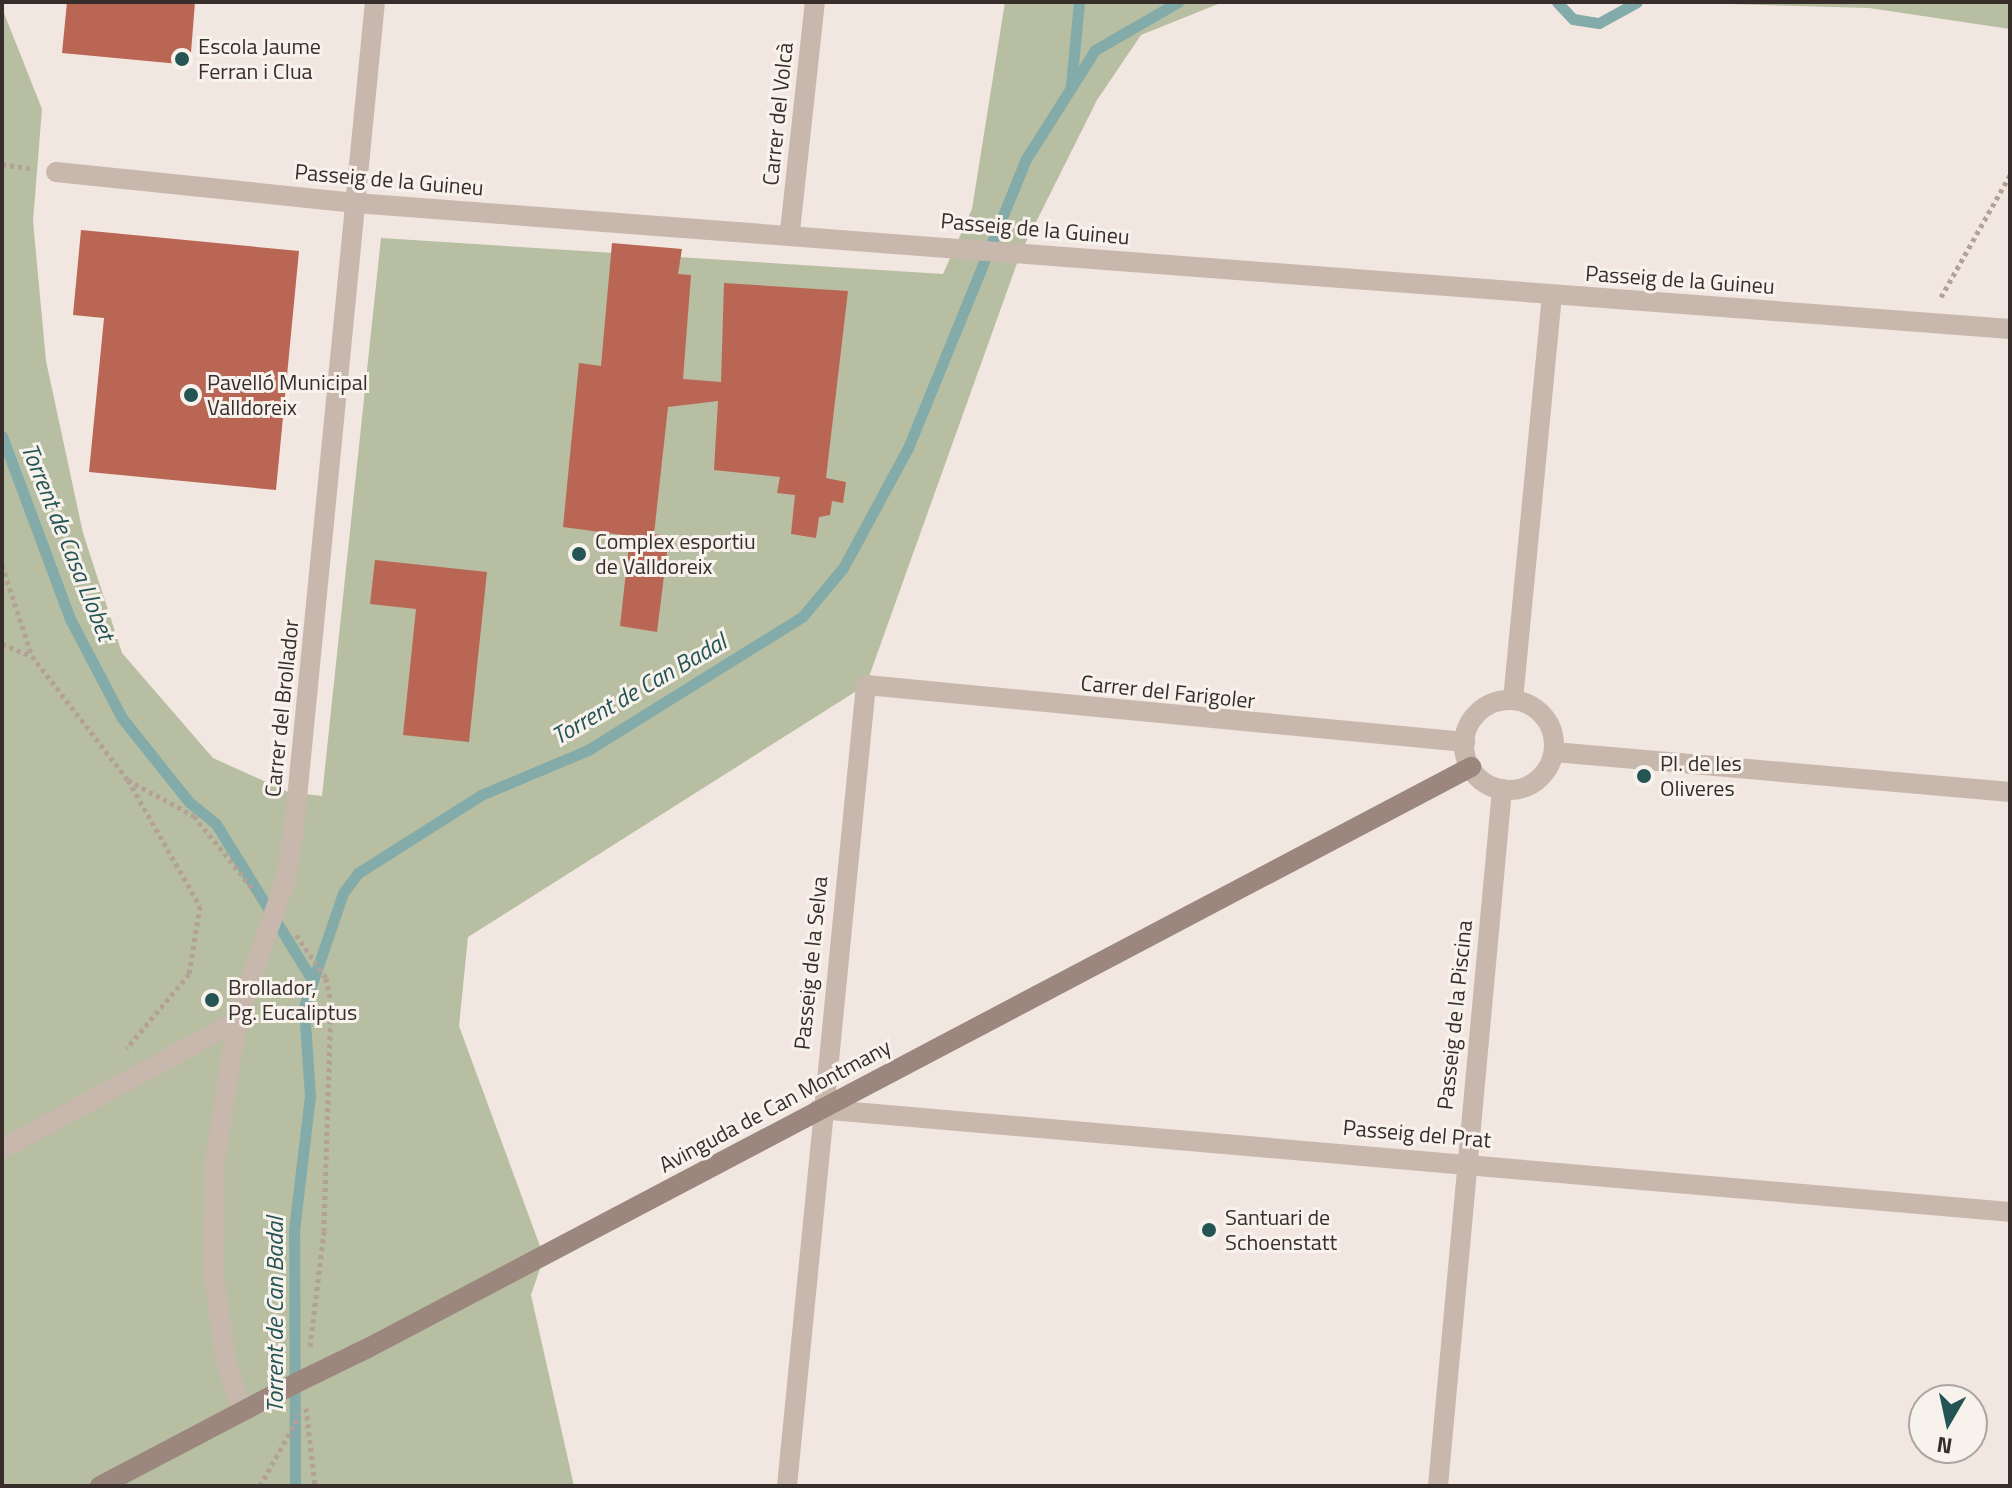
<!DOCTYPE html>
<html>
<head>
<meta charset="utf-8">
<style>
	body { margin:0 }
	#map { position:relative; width:2012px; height:1488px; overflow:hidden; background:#f1e7e0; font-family:"Titillium Web",sans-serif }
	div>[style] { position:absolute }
	.green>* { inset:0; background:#b7bea1 }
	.stream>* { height:11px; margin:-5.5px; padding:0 5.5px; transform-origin:5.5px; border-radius:5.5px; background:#82abaa }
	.building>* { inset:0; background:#ba6655 }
	.path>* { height:5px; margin-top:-2.5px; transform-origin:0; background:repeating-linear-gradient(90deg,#b3a197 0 4px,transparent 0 8px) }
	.street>* { height:20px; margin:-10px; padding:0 10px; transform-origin:10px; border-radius:10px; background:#c8b7ad }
	.street>.ring { margin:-10px; padding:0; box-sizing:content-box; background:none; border:20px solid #c8b7ad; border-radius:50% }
	.secondary>* { height:20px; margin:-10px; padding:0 10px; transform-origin:10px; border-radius:10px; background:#9b877e }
	.secondary-bridge>* { height:20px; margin:-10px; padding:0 10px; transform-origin:10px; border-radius:10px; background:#9b877e }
	.dots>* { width:22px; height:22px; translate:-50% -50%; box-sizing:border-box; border:4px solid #f8f2ec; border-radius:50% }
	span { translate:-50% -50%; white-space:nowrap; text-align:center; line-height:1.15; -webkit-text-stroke:6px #f8f2ec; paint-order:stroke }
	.poi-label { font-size:22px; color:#372e2b }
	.left { translate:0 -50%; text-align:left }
	.street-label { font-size:22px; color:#372e2b }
	.water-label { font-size:24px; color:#245454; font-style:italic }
	.frame { position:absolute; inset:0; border:4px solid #372e2b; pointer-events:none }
	.north { position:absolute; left:1908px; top:1384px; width:80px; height:80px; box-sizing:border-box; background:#f8f2ec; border:2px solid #aba49f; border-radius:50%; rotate:189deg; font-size:22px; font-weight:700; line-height:32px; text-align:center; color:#372e2b }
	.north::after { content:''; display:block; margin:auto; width:28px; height:36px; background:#245454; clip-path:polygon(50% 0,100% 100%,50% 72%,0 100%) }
</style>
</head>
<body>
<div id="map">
	<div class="green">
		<div style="clip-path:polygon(1005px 2px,1223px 2px,1141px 35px,1097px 100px,1021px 252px,866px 685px,468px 937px,459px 1026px,544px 1257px,531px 1295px,574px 1486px,2px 1486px,2px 8px,42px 109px,33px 221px,46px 361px,83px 533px,122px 653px,213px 758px,288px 792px,322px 796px,381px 238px,943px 274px,972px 209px)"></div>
		<div style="clip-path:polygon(1661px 2px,2010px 2px,2010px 29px,1869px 8px)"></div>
	</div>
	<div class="stream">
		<div style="left:1557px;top:2px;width:23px;rotate:47deg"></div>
		<div style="left:1573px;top:19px;width:26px;rotate:9deg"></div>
		<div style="left:1599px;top:23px;width:43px;rotate:-28.9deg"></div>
		<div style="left:1071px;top:85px;width:83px;rotate:-84.5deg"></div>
		<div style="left:2px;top:436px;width:195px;rotate:69.6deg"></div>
		<div style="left:70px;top:619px;width:112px;rotate:62.3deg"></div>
		<div style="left:122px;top:718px;width:107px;rotate:51.4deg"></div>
		<div style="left:189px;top:802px;width:35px;rotate:39deg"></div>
		<div style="left:216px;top:824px;width:181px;rotate:58.3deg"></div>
		<div style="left:295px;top:1486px;width:256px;rotate:-90.2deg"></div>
		<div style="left:294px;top:1230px;width:135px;rotate:-83.2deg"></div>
		<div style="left:310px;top:1096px;width:89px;rotate:-93.9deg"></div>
		<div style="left:304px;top:1007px;width:120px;rotate:-71.1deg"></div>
		<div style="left:343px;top:893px;width:25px;rotate:-53deg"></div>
		<div style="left:358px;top:873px;width:146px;rotate:-32.4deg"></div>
		<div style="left:481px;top:795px;width:116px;rotate:-22.8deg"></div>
		<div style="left:588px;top:750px;width:252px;rotate:-31.9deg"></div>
		<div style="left:802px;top:617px;width:64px;rotate:-50.1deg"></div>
		<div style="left:843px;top:568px;width:136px;rotate:-61.6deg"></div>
		<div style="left:908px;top:448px;width:312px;rotate:-67.8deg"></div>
		<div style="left:1026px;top:159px;width:129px;rotate:-57.7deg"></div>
		<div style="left:1095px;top:50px;width:96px;rotate:-30deg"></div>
	</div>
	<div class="building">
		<div style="clip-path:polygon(67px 2px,195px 2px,190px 65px,62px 53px)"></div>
		<div style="clip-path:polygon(81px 230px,299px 251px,276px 490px,89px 472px,104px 318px,73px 315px)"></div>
		<div style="clip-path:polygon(612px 243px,682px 249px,678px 274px,691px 275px,683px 379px,721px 382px,724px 283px,848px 291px,826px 478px,846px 482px,843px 503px,832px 501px,830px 515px,819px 517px,816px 538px,791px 534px,795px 495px,777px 493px,780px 477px,714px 470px,718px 401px,668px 407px,654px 534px,669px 536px,657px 632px,620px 626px,630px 536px,563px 527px,579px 363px,601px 366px)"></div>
		<div style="clip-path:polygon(375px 560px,487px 572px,469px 742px,403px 735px,416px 609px,370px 604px)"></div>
	</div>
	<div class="path">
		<div style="left:2px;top:164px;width:30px;rotate:9deg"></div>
		<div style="left:1941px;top:297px;width:140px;rotate:-60.5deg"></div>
		<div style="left:2px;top:565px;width:96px;rotate:71.8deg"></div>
		<div style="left:32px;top:656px;width:157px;rotate:52.3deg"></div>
		<div style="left:128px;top:780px;width:145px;rotate:60.3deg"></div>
		<div style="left:200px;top:906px;width:69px;rotate:99.2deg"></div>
		<div style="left:189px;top:974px;width:97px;rotate:130deg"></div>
		<div style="left:2px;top:644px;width:31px;rotate:22deg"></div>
		<div style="left:128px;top:780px;width:75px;rotate:28.6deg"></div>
		<div style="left:194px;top:816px;width:95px;rotate:51deg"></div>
		<div style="left:296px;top:935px;width:52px;rotate:55.1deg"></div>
		<div style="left:326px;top:978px;width:26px;rotate:79deg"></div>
		<div style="left:331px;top:1004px;width:227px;rotate:91.8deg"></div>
		<div style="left:324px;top:1231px;width:116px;rotate:96.9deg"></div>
		<div style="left:306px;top:1408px;width:79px;rotate:83.4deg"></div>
		<div style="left:260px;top:1486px;width:82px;rotate:-60.9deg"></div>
	</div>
	<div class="street">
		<div style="left:56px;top:172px;width:301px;rotate:5.9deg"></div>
		<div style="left:355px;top:203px;width:1660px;rotate:4.35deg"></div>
		<div style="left:790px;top:231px;width:230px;rotate:-83.8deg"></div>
		<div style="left:1513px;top:700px;width:406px;rotate:-84.5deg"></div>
		<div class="ring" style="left:1464px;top:700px;width:70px;height:70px"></div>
		<div style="left:1554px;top:752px;width:458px;rotate:5deg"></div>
		<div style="left:819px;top:1109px;width:1195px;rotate:4.94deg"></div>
		<div style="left:2px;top:1149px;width:268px;rotate:-28.6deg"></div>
		<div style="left:242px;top:1408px;width:48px;rotate:-109.6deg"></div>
		<div style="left:226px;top:1363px;width:88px;rotate:-97.9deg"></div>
		<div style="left:214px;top:1276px;width:115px;rotate:-89.5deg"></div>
		<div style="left:215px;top:1161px;width:142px;rotate:-81.1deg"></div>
		<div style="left:237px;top:1021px;width:151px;rotate:-71.1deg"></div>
		<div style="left:286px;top:878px;width:50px;rotate:-80.7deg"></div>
		<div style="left:294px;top:829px;width:831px;rotate:-84.41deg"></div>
		<div style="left:787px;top:1486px;width:805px;rotate:-84.37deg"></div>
		<div style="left:866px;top:685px;width:602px;rotate:5.44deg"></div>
		<div style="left:1438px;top:1486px;width:700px;rotate:-84.75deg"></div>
	</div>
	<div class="secondary">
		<div style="left:368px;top:1348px;width:1247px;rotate:-27.78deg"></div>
		<div style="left:100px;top:1486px;width:221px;rotate:-27.7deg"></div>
	</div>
	<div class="secondary-bridge">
		<div style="left:296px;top:1383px;width:80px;rotate:-25.9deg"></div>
	</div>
	<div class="dots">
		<div style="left:182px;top:59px;background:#245454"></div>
		<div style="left:191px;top:395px;background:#245454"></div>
		<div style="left:579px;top:554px;background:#245454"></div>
		<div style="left:1644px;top:776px;background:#245454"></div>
		<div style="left:212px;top:1000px;background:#245454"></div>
		<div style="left:1209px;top:1230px;background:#245454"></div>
	</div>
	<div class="poi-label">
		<span class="left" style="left:198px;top:59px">Escola Jaume<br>Ferran i Clua</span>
		<span class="left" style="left:207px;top:395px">Pavelló Municipal<br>Valldoreix</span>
		<span class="left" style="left:595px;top:554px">Complex esportiu<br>de Valldoreix</span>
		<span class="left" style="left:1660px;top:776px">Pl. de les<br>Oliveres</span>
		<span class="left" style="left:228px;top:1000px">Brollador,<br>Pg. Eucaliptus</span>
		<span class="left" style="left:1225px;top:1230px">Santuari de<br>Schoenstatt</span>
	</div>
	<div class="street-label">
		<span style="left:778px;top:114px;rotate:-84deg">Carrer del Volcà</span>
		<span style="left:389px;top:180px;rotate:5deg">Passeig de la Guineu</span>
		<span style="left:1035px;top:229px;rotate:5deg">Passeig de la Guineu</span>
		<span style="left:1680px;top:280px;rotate:4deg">Passeig de la Guineu</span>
		<span style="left:1168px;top:692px;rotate:6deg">Carrer del Farigoler</span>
		<span style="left:282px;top:708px;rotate:-84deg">Carrer del Brollador</span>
		<span style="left:811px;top:963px;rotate:-84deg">Passeig de la Selva</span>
		<span style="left:1455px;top:1015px;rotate:-84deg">Passeig de la Piscina</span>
		<span style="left:775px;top:1106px;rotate:-28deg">Avinguda de Can Montmany</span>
		<span style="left:1417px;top:1134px;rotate:5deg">Passeig del Prat</span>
	</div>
	<div class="water-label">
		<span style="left:68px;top:542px;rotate:68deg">Torrent de Casa Llobet</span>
		<span style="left:639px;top:689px;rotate:-30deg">Torrent de Can Badal</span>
		<span style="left:275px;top:1315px;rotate:-90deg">Torrent de Can Badal</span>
	</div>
	<div class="frame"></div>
	<div class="north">N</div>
</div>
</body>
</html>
